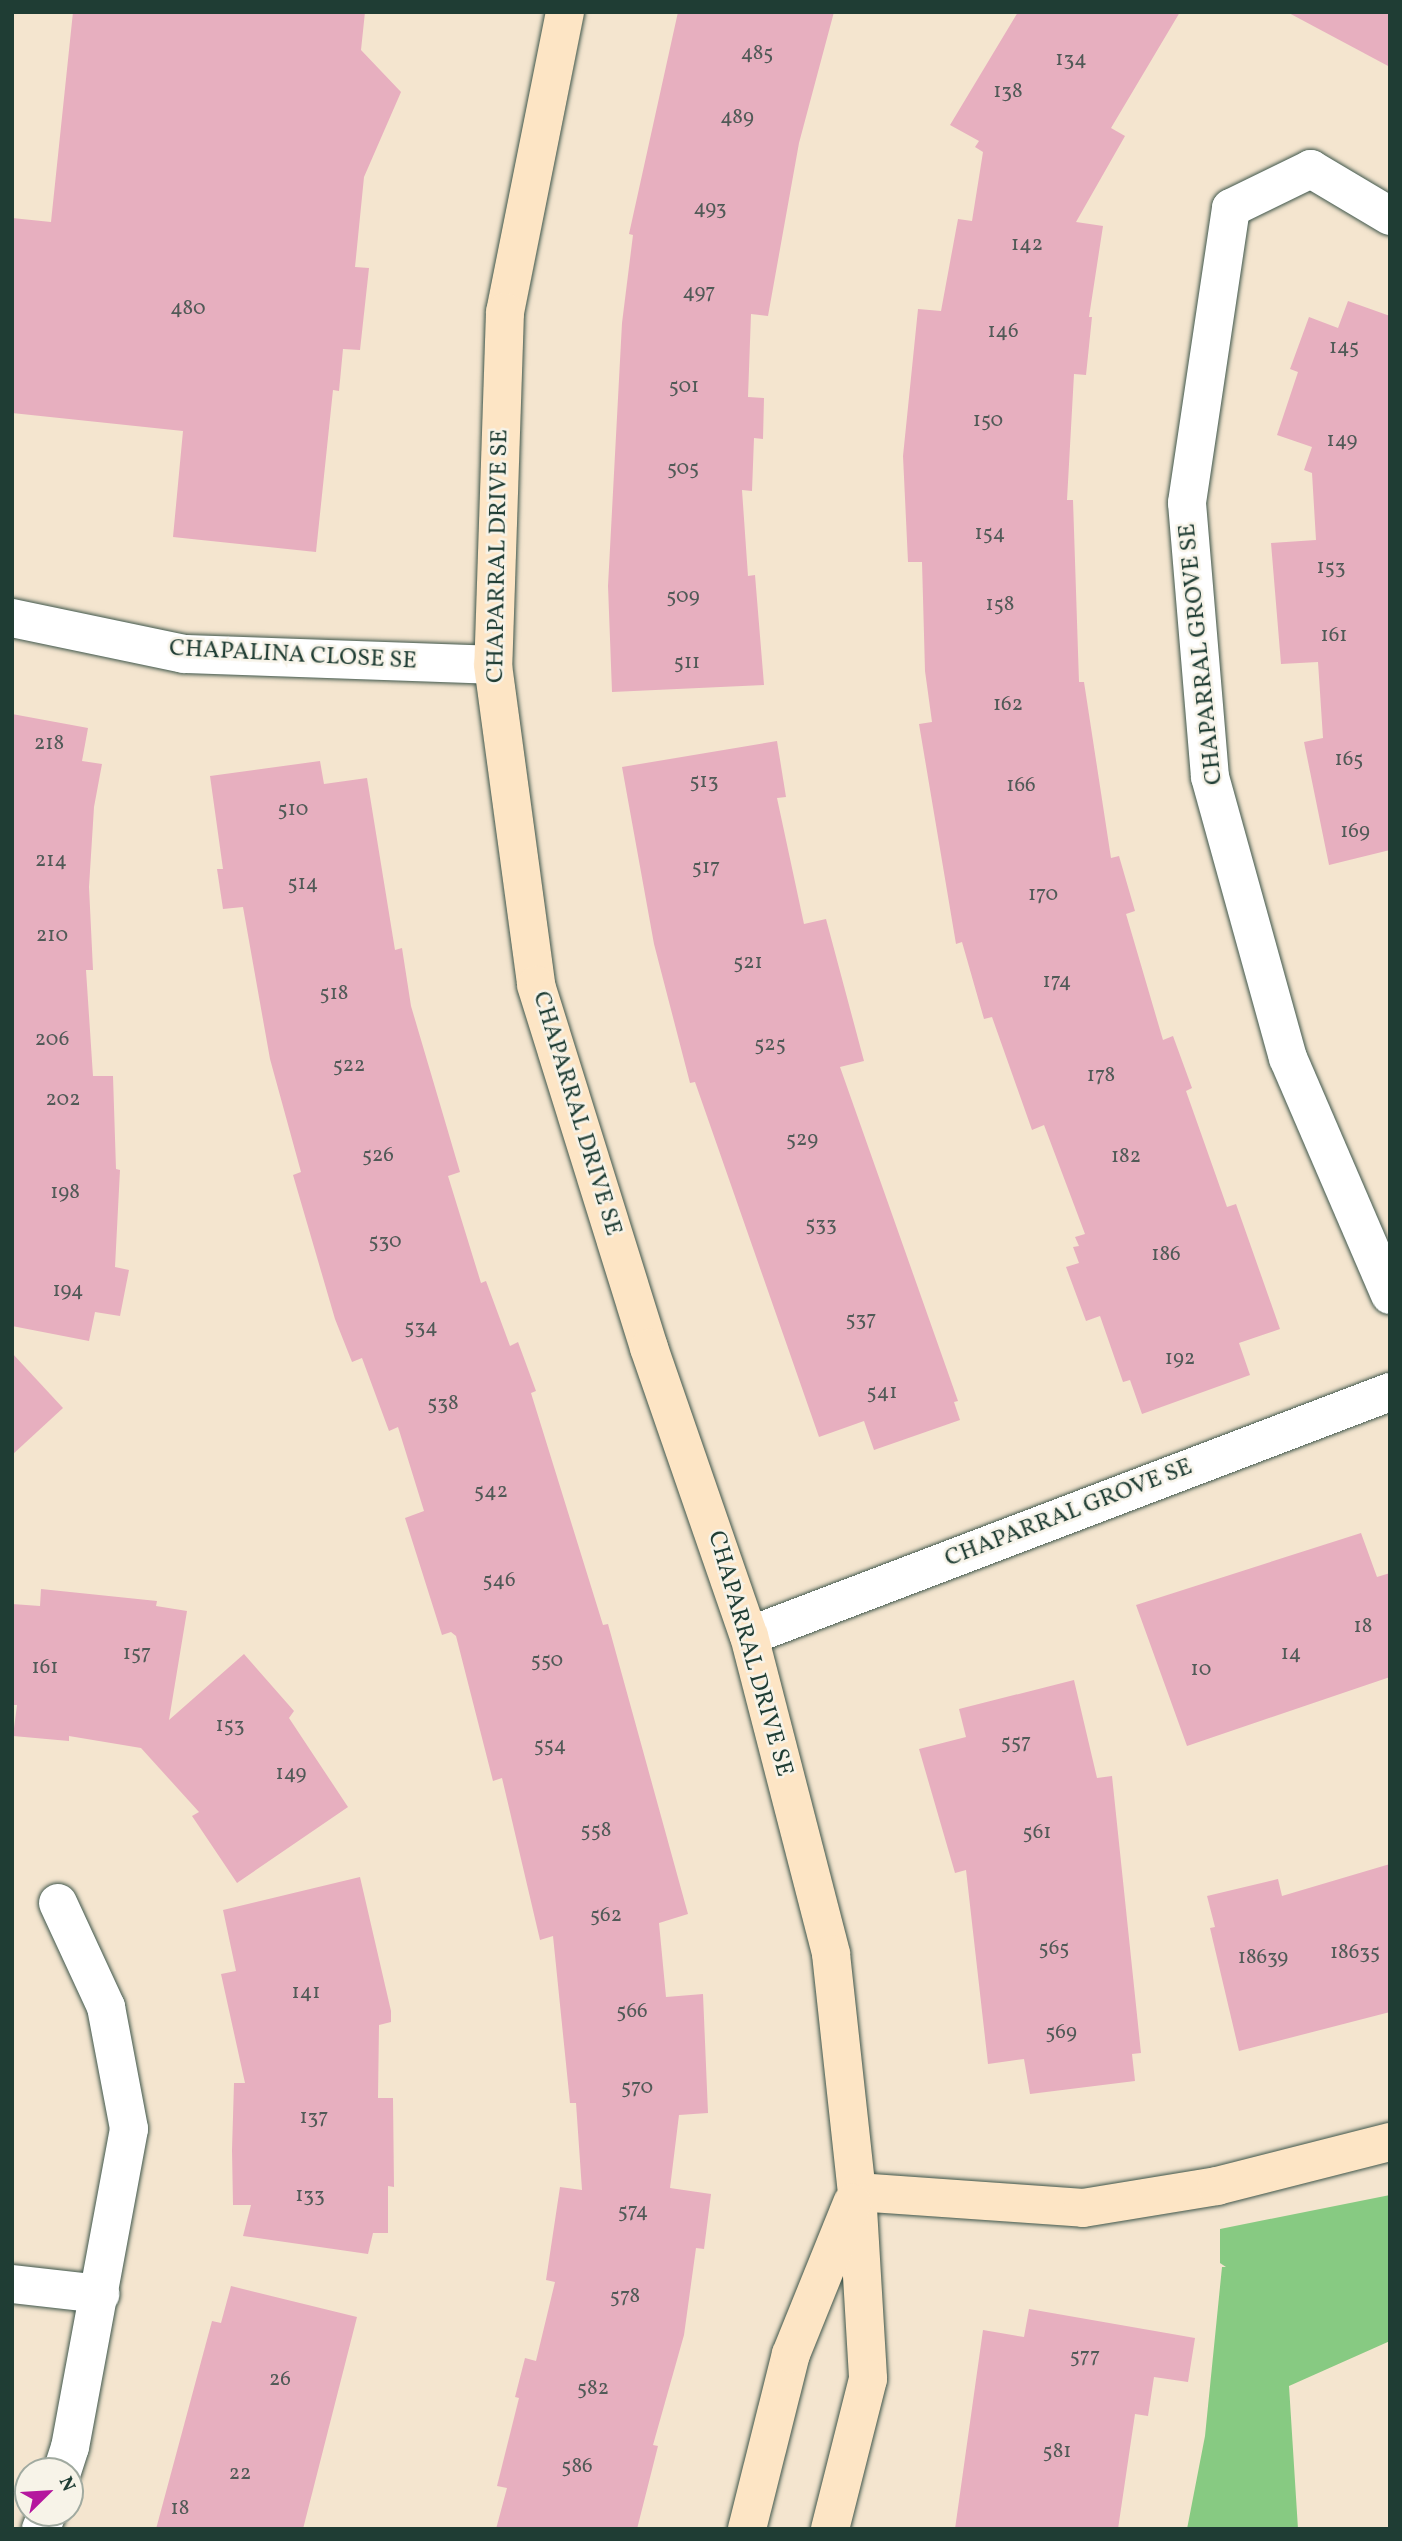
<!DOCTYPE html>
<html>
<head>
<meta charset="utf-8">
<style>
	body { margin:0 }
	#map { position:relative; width:1402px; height:2541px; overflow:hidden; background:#f4e5cf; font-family:Vollkorn,serif }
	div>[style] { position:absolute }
	.green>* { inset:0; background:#87ca82 }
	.building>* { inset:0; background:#e7afbf }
	.roads { filter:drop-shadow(0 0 2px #3f564b) drop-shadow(0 0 2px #3f564b) }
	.street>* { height:38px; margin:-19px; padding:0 19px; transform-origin:19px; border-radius:19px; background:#fff }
	.secondary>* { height:38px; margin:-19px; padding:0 19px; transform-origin:19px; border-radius:19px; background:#fde5c5 }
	span { translate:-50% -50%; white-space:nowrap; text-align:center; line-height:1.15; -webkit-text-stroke:5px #f7f3e8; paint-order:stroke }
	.number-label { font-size:21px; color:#515a57 }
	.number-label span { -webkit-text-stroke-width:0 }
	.street-label { font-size:24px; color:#1f3d34 }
	.frame { position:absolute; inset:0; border:14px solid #1f3d34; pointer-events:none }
	.north { position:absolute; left:14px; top:2457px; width:70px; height:70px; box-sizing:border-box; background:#f7f3e8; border:2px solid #a1aaa0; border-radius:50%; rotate:66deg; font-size:19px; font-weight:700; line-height:28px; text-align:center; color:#1f3d34 }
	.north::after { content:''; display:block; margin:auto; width:24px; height:32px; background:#b5179e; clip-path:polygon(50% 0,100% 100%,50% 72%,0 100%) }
</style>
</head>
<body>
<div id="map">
	<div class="green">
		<div style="clip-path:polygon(1390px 2195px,1390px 2341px,1289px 2386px,1298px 2529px,1187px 2529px,1205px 2436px,1222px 2267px,1226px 2267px,1220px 2263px,1220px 2229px)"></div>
	</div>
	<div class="building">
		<div style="clip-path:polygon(73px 12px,365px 12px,361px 50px,401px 92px,364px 177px,355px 267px,369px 268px,360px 350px,343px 349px,339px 391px,333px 390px,316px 552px,173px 537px,183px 431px,12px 413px,12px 218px,51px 222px)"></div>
		<div style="clip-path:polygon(678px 12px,834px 12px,799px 143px,768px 316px,751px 314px,748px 397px,764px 398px,763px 439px,754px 438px,752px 491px,742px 490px,748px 576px,755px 575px,764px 685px,612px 692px,608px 586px,622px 323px,633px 235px,629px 234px)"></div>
		<div style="clip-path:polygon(1018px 12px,1180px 12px,1111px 128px,1125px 136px,1076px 222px,1103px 226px,1089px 317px,1092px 317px,1086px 375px,1074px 374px,1067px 500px,1073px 500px,1079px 682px,1084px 682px,1111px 858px,1119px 856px,1135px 911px,1126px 914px,1163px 1040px,1173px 1036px,1192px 1088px,1186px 1091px,1227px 1207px,1236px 1204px,1280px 1329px,1239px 1343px,1250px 1375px,1142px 1414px,1130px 1380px,1123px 1382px,1100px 1316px,1086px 1321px,1066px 1267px,1079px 1263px,1073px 1247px,1079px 1246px,1075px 1237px,1085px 1234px,1044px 1125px,1032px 1130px,992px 1017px,984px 1019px,962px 942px,956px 944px,919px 724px,932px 722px,925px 671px,922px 562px,908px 562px,903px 456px,918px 309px,941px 311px,958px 219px,972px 221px,983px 152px,975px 147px,979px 141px,950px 125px)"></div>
		<div style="clip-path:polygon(1287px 12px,1390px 12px,1390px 67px)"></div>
		<div style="clip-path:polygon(1348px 301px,1390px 316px,1390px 850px,1329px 865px,1304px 742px,1323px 738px,1318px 662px,1281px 664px,1271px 543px,1316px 540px,1312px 473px,1304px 470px,1312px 447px,1277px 435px,1298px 372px,1290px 369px,1309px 317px,1338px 328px)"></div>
		<div style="clip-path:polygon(12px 714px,88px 728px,82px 761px,102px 764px,94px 807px,89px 887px,93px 970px,86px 970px,93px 1076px,113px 1076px,116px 1169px,120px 1170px,115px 1267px,129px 1270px,120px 1316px,95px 1312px,89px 1341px,12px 1326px)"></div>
		<div style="clip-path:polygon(777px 741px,786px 797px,777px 798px,804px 924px,826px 919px,864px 1061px,840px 1067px,958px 1401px,954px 1402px,960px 1420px,874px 1450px,864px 1421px,819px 1437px,695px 1082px,690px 1083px,654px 944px,622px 767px)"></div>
		<div style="clip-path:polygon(320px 761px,324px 784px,367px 778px,395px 950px,402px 948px,411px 1006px,460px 1172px,448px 1176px,481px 1283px,486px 1281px,510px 1346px,518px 1342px,536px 1391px,531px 1393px,603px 1625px,608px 1624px,688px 1914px,659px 1923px,666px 1997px,703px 1994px,708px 2113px,679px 2115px,670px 2188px,711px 2194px,704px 2249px,696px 2248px,684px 2335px,653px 2445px,658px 2446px,637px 2529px,496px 2529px,507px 2488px,497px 2486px,519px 2398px,515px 2397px,525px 2358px,536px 2361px,555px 2282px,546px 2280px,560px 2187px,582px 2190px,576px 2103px,570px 2103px,553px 1936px,540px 1940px,502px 1778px,493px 1781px,456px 1636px,451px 1632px,442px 1635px,405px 1518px,424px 1511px,398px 1427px,389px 1431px,362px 1358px,352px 1362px,335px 1319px,293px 1175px,301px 1172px,270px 1059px,243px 907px,223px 909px,217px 869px,223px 869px,210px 776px)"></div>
		<div style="clip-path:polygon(12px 1353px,63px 1408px,12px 1455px)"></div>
		<div style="clip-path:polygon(1361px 1533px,1377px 1577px,1390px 1573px,1390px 1677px,1187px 1746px,1136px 1605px)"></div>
		<div style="clip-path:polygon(41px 1589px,157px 1601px,156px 1606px,187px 1611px,169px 1720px,244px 1654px,294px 1711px,289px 1718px,348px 1807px,237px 1883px,192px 1816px,199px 1812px,141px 1748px,69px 1736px,69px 1741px,13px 1736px,17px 1705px,12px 1705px,12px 1604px,40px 1606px)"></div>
		<div style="clip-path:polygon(1074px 1680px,1097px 1778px,1112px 1776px,1141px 2053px,1132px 2054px,1135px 2081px,1030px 2094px,1024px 2059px,988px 2064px,966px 1870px,955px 1873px,919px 1749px,966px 1737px,959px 1709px)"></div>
		<div style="clip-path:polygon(1390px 1864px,1390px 2012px,1239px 2051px,1210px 1928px,1215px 1927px,1207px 1896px,1278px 1879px,1282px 1896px)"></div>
		<div style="clip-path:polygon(360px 1877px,391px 2011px,391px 2022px,379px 2025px,378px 2098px,393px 2098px,394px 2187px,388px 2186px,388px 2233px,373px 2233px,368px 2254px,243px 2236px,251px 2205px,233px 2205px,232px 2150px,234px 2083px,245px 2083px,221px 1974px,236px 1971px,223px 1910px)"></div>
		<div style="clip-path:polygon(231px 2286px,357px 2317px,303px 2529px,156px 2529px,212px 2321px,221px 2323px)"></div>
		<div style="clip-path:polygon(1029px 2309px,1195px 2338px,1188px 2382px,1154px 2377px,1148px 2416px,1135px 2414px,1118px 2529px,955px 2529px,983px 2330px,1024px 2337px)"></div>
	</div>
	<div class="roads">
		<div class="street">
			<div style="left:1390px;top:216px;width:92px;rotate:-149.3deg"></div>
			<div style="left:1311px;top:169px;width:89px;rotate:154deg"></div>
			<div style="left:1231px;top:208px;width:298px;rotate:98.5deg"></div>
			<div style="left:1187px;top:503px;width:275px;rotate:85.2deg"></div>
			<div style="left:1210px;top:777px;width:292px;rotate:74.5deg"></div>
			<div style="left:1288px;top:1058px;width:258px;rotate:66.7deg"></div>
			<div style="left:12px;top:618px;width:176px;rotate:11.8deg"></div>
			<div style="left:184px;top:654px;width:309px;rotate:2deg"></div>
			<div style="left:749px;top:1636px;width:686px;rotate:-20.84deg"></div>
			<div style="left:58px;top:1903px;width:115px;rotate:65.2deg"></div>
			<div style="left:106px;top:2007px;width:124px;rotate:79.3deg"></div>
			<div style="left:129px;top:2129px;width:323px;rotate:100.5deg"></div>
			<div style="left:70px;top:2447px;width:25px;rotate:108deg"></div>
			<div style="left:12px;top:2284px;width:89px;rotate:6.5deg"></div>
			<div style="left:41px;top:2529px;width:17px;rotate:-69deg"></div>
		</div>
		<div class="secondary">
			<div style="left:565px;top:12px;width:306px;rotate:101.3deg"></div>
			<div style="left:505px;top:312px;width:353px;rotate:91.9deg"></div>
			<div style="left:493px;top:665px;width:323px;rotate:82.3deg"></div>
			<div style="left:536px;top:985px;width:380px;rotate:72.7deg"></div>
			<div style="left:649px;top:1348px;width:305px;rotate:70.9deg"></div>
			<div style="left:749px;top:1636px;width:328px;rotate:75.5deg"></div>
			<div style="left:831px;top:1954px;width:239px;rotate:83.8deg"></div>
			<div style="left:857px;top:2192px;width:187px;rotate:86.6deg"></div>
			<div style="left:868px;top:2379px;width:155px;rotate:104.2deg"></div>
			<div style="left:857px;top:2192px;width:227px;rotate:4deg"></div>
			<div style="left:1083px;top:2208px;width:136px;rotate:-9.3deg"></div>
			<div style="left:1217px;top:2186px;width:179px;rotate:-14.3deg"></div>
			<div style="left:747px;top:2529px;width:180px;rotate:-75.9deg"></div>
			<div style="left:791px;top:2354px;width:163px;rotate:-68deg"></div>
		</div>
	</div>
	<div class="number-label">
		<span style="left:757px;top:54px">485</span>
		<span style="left:1071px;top:60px">134</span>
		<span style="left:1008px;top:92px">138</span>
		<span style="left:737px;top:118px">489</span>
		<span style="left:710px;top:209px">493</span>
		<span style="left:1027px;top:245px">142</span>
		<span style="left:699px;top:293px">497</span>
		<span style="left:188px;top:309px">480</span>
		<span style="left:1003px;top:332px">146</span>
		<span style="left:1344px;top:348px">145</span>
		<span style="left:684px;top:387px">501</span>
		<span style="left:988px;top:421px">150</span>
		<span style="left:1342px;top:441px">149</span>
		<span style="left:683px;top:469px">505</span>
		<span style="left:990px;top:534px">154</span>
		<span style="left:1331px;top:568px">153</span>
		<span style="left:683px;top:597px">509</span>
		<span style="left:1000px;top:605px">158</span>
		<span style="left:1334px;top:636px">161</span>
		<span style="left:687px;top:663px">511</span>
		<span style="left:1008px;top:705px">162</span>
		<span style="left:49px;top:744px">218</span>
		<span style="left:1349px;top:760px">165</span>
		<span style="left:704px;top:782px">513</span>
		<span style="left:1021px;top:786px">166</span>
		<span style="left:293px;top:810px">510</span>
		<span style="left:1355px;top:832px">169</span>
		<span style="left:51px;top:861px">214</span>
		<span style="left:706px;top:868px">517</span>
		<span style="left:303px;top:884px">514</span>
		<span style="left:1043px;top:895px">170</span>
		<span style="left:52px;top:936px">210</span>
		<span style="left:748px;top:963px">521</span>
		<span style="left:1057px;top:982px">174</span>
		<span style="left:334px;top:994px">518</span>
		<span style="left:52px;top:1040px">206</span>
		<span style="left:770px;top:1045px">525</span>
		<span style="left:349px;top:1066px">522</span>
		<span style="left:1101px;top:1076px">178</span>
		<span style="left:63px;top:1100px">202</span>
		<span style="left:802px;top:1140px">529</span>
		<span style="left:378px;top:1156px">526</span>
		<span style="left:1126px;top:1157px">182</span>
		<span style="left:65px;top:1193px">198</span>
		<span style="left:821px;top:1225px">533</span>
		<span style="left:385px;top:1242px">530</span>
		<span style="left:1166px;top:1255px">186</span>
		<span style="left:68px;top:1291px">194</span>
		<span style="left:861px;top:1320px">537</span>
		<span style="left:421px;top:1328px">534</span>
		<span style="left:1180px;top:1359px">192</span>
		<span style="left:882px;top:1393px">541</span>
		<span style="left:443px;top:1404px">538</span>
		<span style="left:491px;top:1492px">542</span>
		<span style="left:499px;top:1581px">546</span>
		<span style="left:1363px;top:1627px">18</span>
		<span style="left:137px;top:1654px">157</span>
		<span style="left:1291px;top:1654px">14</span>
		<span style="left:547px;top:1661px">550</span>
		<span style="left:45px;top:1668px">161</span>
		<span style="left:1201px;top:1670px">10</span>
		<span style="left:230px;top:1726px">153</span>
		<span style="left:1016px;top:1743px">557</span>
		<span style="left:550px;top:1746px">554</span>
		<span style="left:291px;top:1774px">149</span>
		<span style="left:596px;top:1831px">558</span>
		<span style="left:1037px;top:1833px">561</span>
		<span style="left:606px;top:1916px">562</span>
		<span style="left:1054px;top:1949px">565</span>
		<span style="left:1355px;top:1953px">18635</span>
		<span style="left:1263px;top:1958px">18639</span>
		<span style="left:306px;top:1993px">141</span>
		<span style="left:632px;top:2012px">566</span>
		<span style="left:1061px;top:2033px">569</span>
		<span style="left:637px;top:2088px">570</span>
		<span style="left:314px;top:2118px">137</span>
		<span style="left:310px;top:2196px">133</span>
		<span style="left:633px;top:2212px">574</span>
		<span style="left:625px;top:2297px">578</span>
		<span style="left:1085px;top:2357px">577</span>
		<span style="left:280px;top:2380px">26</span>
		<span style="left:593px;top:2389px">582</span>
		<span style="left:1057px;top:2452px">581</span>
		<span style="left:577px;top:2467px">586</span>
		<span style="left:240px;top:2474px">22</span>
		<span style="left:180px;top:2509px">18</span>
	</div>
	<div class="street-label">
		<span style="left:499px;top:556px;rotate:-89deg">CHAPARRAL DRIVE SE</span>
		<span style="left:1202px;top:654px;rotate:-96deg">CHAPARRAL GROVE SE</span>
		<span style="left:293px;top:656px;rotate:3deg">CHAPALINA CLOSE SE</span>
		<span style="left:576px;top:1114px;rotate:73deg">CHAPARRAL DRIVE SE</span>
		<span style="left:1069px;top:1514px;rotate:-21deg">CHAPARRAL GROVE SE</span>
		<span style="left:749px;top:1654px;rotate:74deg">CHAPARRAL DRIVE SE</span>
	</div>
	<div class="frame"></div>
	<div class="north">N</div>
</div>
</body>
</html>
